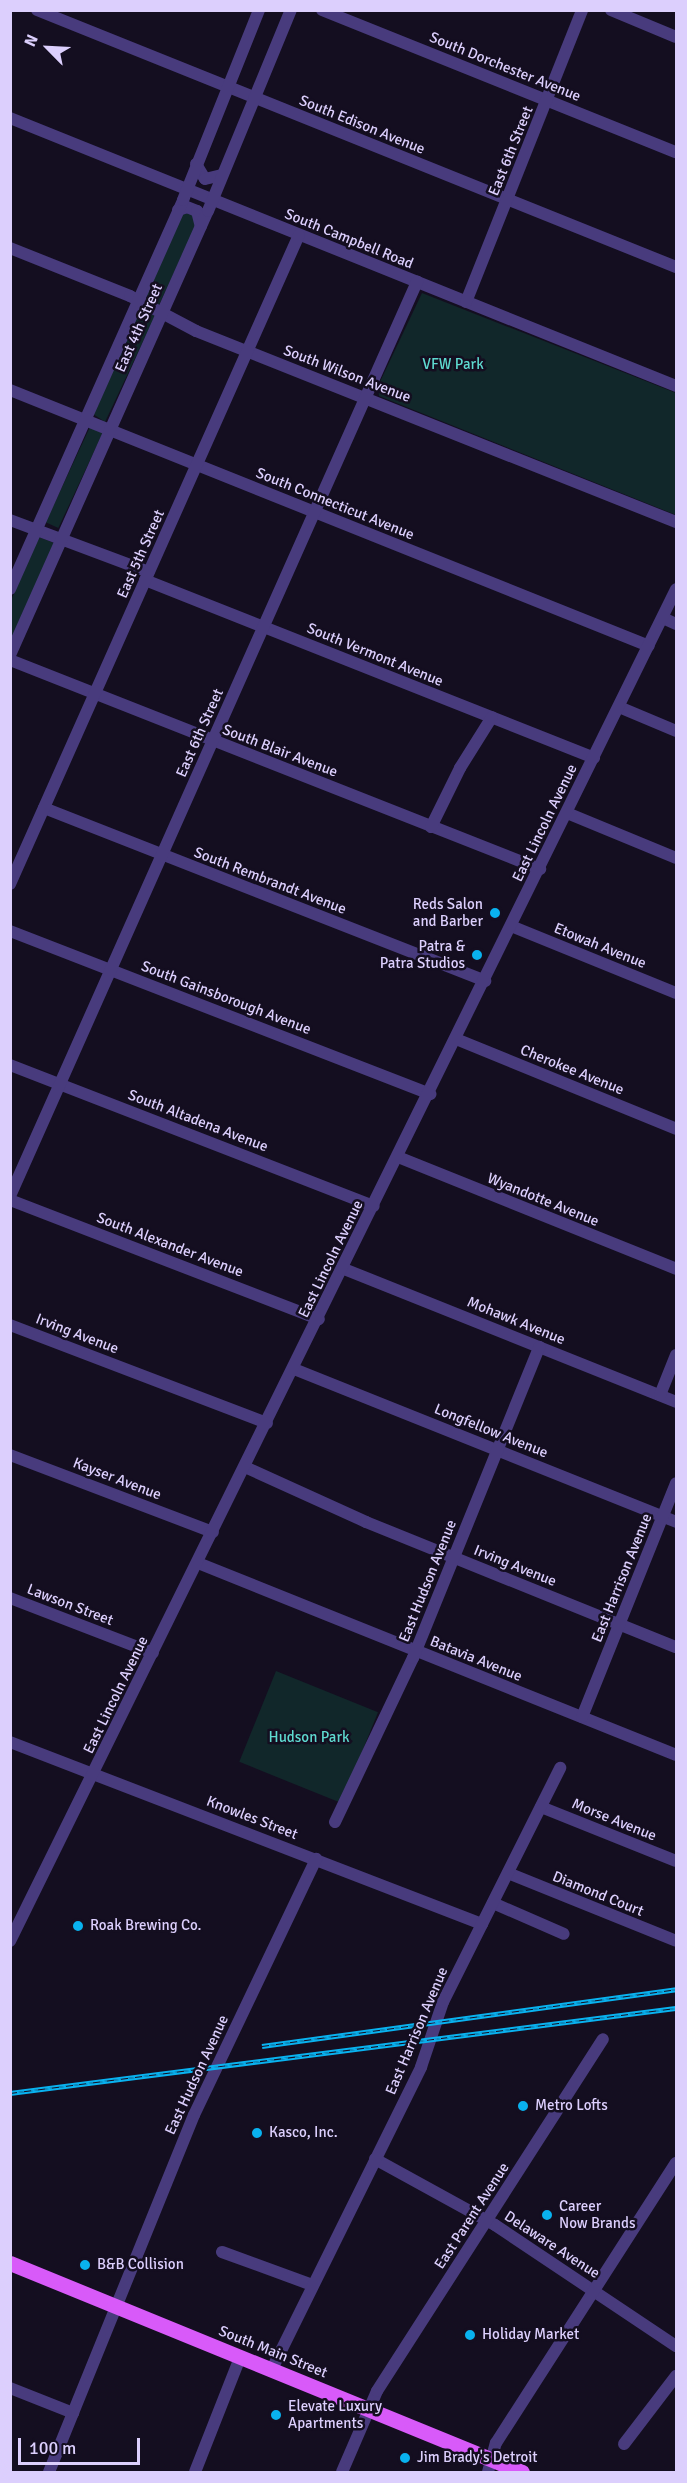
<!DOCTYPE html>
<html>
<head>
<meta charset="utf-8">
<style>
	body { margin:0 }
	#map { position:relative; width:687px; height:2483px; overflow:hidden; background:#140e20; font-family:Signika,sans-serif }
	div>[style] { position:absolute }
	.green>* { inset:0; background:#11272a; transform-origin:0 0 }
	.minor>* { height:12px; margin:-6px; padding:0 6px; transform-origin:6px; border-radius:6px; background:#483b7d }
	.major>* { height:15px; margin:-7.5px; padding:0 7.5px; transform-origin:7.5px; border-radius:7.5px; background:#d85af9 }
	.rail>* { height:4.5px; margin-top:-2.25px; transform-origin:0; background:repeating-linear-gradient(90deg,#140e20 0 7px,#09b2ef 0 14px); box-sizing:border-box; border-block:2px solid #09b2ef }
	.dots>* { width:16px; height:16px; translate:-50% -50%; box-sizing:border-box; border:3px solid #140e20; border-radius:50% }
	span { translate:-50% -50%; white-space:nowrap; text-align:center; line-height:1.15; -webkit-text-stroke:5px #140e20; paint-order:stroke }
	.street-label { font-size:15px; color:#dccffd }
	.park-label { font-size:15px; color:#5edad0 }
	.poi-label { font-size:15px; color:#dccffd }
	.right { translate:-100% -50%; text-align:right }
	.left { translate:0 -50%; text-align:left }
	.frame { position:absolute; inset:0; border:12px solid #dccffd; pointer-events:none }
	.north { position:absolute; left:18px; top:18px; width:60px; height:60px; -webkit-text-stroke:4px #140e20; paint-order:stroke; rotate:294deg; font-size:16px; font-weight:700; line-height:24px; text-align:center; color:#dccffd }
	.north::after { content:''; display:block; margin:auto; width:21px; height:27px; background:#dccffd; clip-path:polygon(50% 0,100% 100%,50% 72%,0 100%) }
	.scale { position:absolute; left:18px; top:2438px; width:122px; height:27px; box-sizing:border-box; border:3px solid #dccffd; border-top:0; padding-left:8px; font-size:18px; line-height:21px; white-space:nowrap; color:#dccffd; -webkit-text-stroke:4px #140e20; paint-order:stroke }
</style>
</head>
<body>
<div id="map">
	<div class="green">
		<div style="clip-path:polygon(191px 212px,198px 221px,159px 305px,145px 298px,181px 215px)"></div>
		<div style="clip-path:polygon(422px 293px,676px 393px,676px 515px,379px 396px,378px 386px)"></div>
		<div style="clip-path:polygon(144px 310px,155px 316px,105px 422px,93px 414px,139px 311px)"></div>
		<div style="left:90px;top:427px;width:14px;height:105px;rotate:25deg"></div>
		<div style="clip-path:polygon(39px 537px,54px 543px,11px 645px,11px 600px)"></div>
		<div style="left:276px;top:1671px;width:110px;height:98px;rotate:22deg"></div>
	</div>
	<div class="minor">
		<div style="left:37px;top:10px;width:689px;rotate:21.91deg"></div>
		<div style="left:322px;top:10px;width:381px;rotate:21.9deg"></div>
		<div style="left:611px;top:10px;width:70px;rotate:22.6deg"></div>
		<div style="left:10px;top:118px;width:718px;rotate:21.92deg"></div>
		<div style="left:196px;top:164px;width:17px;rotate:59deg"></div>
		<div style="left:205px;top:179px;width:17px;rotate:-13deg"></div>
		<div style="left:178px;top:210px;width:9px;rotate:-18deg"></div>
		<div style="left:187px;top:207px;width:11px;rotate:22deg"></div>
		<div style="left:197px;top:211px;width:16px;rotate:76deg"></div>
		<div style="left:10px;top:248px;width:129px;rotate:21.8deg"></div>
		<div style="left:130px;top:296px;width:75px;rotate:27.9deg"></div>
		<div style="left:196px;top:331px;width:517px;rotate:21.7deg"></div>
		<div style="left:466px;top:302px;width:314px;rotate:-68.3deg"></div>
		<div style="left:10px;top:390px;width:688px;rotate:21.83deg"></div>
		<div style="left:10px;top:520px;width:148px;rotate:20.5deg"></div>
		<div style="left:145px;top:580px;width:483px;rotate:21.6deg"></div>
		<div style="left:10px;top:589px;width:426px;rotate:-66deg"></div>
		<div style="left:183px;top:200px;width:205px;rotate:-68.2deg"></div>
		<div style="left:663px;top:618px;width:14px;rotate:25deg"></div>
		<div style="left:10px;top:655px;width:486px;rotate:-66deg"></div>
		<div style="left:208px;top:211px;width:217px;rotate:-67.6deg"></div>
		<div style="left:10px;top:660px;width:570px;rotate:21.52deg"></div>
		<div style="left:619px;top:707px;width:62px;rotate:22.8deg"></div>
		<div style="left:44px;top:808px;width:474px;rotate:21.4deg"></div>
		<div style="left:567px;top:813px;width:118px;rotate:22.4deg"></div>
		<div style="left:431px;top:827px;width:66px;rotate:-63.8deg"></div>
		<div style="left:460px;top:768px;width:60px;rotate:-57.9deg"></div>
		<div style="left:10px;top:884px;width:710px;rotate:-66deg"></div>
		<div style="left:511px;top:926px;width:178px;rotate:22.1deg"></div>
		<div style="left:10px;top:931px;width:451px;rotate:21.2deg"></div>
		<div style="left:456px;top:1039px;width:238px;rotate:22.2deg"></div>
		<div style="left:10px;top:1065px;width:390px;rotate:21.2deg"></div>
		<div style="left:398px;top:1157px;width:300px;rotate:21.9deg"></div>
		<div style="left:10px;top:1196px;width:1001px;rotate:-66deg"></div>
		<div style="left:10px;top:1200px;width:331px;rotate:21.1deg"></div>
		<div style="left:344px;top:1269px;width:358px;rotate:21.8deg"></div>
		<div style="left:10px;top:1325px;width:275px;rotate:20.9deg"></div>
		<div style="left:294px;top:1369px;width:412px;rotate:21.8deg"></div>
		<div style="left:660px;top:1395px;width:43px;rotate:-68.2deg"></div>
		<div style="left:10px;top:1455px;width:217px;rotate:20.8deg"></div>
		<div style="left:245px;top:1467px;width:133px;rotate:24.4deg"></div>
		<div style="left:366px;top:1522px;width:334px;rotate:22deg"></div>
		<div style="left:198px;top:1563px;width:515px;rotate:21.88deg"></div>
		<div style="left:10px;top:1598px;width:153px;rotate:21deg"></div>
		<div style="left:582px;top:1717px;width:252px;rotate:-68.1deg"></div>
		<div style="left:10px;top:1742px;width:506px;rotate:21.09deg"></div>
		<div style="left:541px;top:1807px;width:145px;rotate:21.8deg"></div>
		<div style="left:335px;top:1822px;width:182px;rotate:-64.6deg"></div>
		<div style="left:413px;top:1658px;width:336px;rotate:-67.9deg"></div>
		<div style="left:508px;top:1873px;width:181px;rotate:22deg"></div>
		<div style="left:493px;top:1903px;width:77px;rotate:23.6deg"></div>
		<div style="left:10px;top:1941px;width:1507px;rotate:-63.77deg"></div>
		<div style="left:375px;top:2159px;width:137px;rotate:28.8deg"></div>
		<div style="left:495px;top:2225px;width:218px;rotate:33.8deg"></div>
		<div style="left:222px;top:2252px;width:96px;rotate:20.1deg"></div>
		<div style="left:271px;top:2371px;width:339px;rotate:-63.7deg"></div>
		<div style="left:421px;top:2067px;width:69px;rotate:-71.3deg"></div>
		<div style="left:443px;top:2002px;width:262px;rotate:-63.4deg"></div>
		<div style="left:10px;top:2388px;width:68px;rotate:21.6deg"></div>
		<div style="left:624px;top:2444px;width:86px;rotate:-52.6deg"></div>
		<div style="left:49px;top:2472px;width:385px;rotate:-67.9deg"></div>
		<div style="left:194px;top:2115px;width:284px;rotate:-64.5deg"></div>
		<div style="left:195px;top:2472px;width:123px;rotate:-68.5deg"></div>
		<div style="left:342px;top:2472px;width:88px;rotate:-66.6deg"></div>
		<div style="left:377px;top:2391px;width:418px;rotate:-57.3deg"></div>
		<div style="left:488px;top:2472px;width:30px;rotate:-75deg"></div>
		<div style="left:496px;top:2443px;width:333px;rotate:-57.3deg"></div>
	</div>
	<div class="major">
		<div style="left:10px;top:2263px;width:553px;rotate:22.21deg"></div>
	</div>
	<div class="rail">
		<div style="left:262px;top:2046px;width:418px;rotate:-7.8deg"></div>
		<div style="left:10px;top:2093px;width:671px;rotate:-7.27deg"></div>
	</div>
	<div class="dots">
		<div style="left:495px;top:913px;background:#09b2ef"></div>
		<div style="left:477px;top:955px;background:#09b2ef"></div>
		<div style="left:78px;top:1926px;background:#09b2ef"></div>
		<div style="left:523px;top:2106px;background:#09b2ef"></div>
		<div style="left:257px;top:2133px;background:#09b2ef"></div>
		<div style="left:547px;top:2215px;background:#09b2ef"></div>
		<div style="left:85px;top:2265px;background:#09b2ef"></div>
		<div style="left:470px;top:2335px;background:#09b2ef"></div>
		<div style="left:276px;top:2415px;background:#09b2ef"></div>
		<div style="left:405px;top:2458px;background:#09b2ef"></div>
	</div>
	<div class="street-label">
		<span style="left:505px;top:67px;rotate:22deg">South Dorchester Avenue</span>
		<span style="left:362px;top:125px;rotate:22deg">South Edison Avenue</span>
		<span style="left:511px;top:151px;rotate:-68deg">East 6th Street</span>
		<span style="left:349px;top:239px;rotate:22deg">South Campbell Road</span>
		<span style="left:139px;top:328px;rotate:-66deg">East 4th Street</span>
		<span style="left:347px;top:374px;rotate:21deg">South Wilson Avenue</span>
		<span style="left:335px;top:504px;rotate:22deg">South Connecticut Avenue</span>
		<span style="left:141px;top:554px;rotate:-66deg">East 5th Street</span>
		<span style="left:375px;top:655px;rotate:22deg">South Vermont Avenue</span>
		<span style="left:200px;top:733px;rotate:-66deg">East 6th Street</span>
		<span style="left:280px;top:751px;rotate:21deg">South Blair Avenue</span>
		<span style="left:545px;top:823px;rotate:-64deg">East Lincoln Avenue</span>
		<span style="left:270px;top:881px;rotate:21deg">South Rembrandt Avenue</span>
		<span style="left:600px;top:946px;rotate:22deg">Etowah Avenue</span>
		<span style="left:226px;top:998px;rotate:21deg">South Gainsborough Avenue</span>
		<span style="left:572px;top:1070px;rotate:22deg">Cherokee Avenue</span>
		<span style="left:198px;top:1121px;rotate:21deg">South Altadena Avenue</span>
		<span style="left:543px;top:1200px;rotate:22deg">Wyandotte Avenue</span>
		<span style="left:170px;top:1245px;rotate:21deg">South Alexander Avenue</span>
		<span style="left:331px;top:1259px;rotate:-64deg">East Lincoln Avenue</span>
		<span style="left:516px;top:1321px;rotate:22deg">Mohawk Avenue</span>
		<span style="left:77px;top:1334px;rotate:21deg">Irving Avenue</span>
		<span style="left:491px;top:1431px;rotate:22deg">Longfellow Avenue</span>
		<span style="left:117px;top:1479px;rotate:21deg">Kayser Avenue</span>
		<span style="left:515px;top:1566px;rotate:22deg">Irving Avenue</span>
		<span style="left:622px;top:1578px;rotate:-68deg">East Harrison Avenue</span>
		<span style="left:428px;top:1581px;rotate:-68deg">East Hudson Avenue</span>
		<span style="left:70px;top:1605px;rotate:21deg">Lawson Street</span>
		<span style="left:476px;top:1659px;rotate:22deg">Batavia Avenue</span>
		<span style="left:116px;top:1695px;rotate:-64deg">East Lincoln Avenue</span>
		<span style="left:252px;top:1818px;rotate:21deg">Knowles Street</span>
		<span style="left:614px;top:1820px;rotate:22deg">Morse Avenue</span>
		<span style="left:598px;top:1894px;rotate:22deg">Diamond Court</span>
		<span style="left:417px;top:2031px;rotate:-67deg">East Harrison Avenue</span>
		<span style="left:197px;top:2075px;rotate:-65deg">East Hudson Avenue</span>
		<span style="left:472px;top:2216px;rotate:-57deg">East Parent Avenue</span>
		<span style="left:552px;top:2245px;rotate:33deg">Delaware Avenue</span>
		<span style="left:273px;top:2352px;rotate:22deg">South Main Street</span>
	</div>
	<div class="park-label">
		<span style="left:453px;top:365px">VFW Park</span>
		<span style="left:309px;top:1738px">Hudson Park</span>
	</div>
	<div class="poi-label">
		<span class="right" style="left:483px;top:913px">Reds Salon<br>and Barber</span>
		<span class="right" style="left:465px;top:955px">Patra &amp;<br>Patra Studios</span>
		<span class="left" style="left:90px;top:1926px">Roak Brewing Co.</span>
		<span class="left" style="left:535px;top:2106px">Metro Lofts</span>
		<span class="left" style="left:269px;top:2133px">Kasco, Inc.</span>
		<span class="left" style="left:559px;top:2215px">Career<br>Now Brands</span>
		<span class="left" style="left:97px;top:2265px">B&amp;B Collision</span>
		<span class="left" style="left:482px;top:2335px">Holiday Market</span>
		<span class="left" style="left:288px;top:2415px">Elevate Luxury<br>Apartments</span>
		<span class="left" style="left:417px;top:2458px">Jim Brady's Detroit</span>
	</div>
	<div class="frame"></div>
	<div class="north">N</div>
	<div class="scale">100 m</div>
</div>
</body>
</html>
